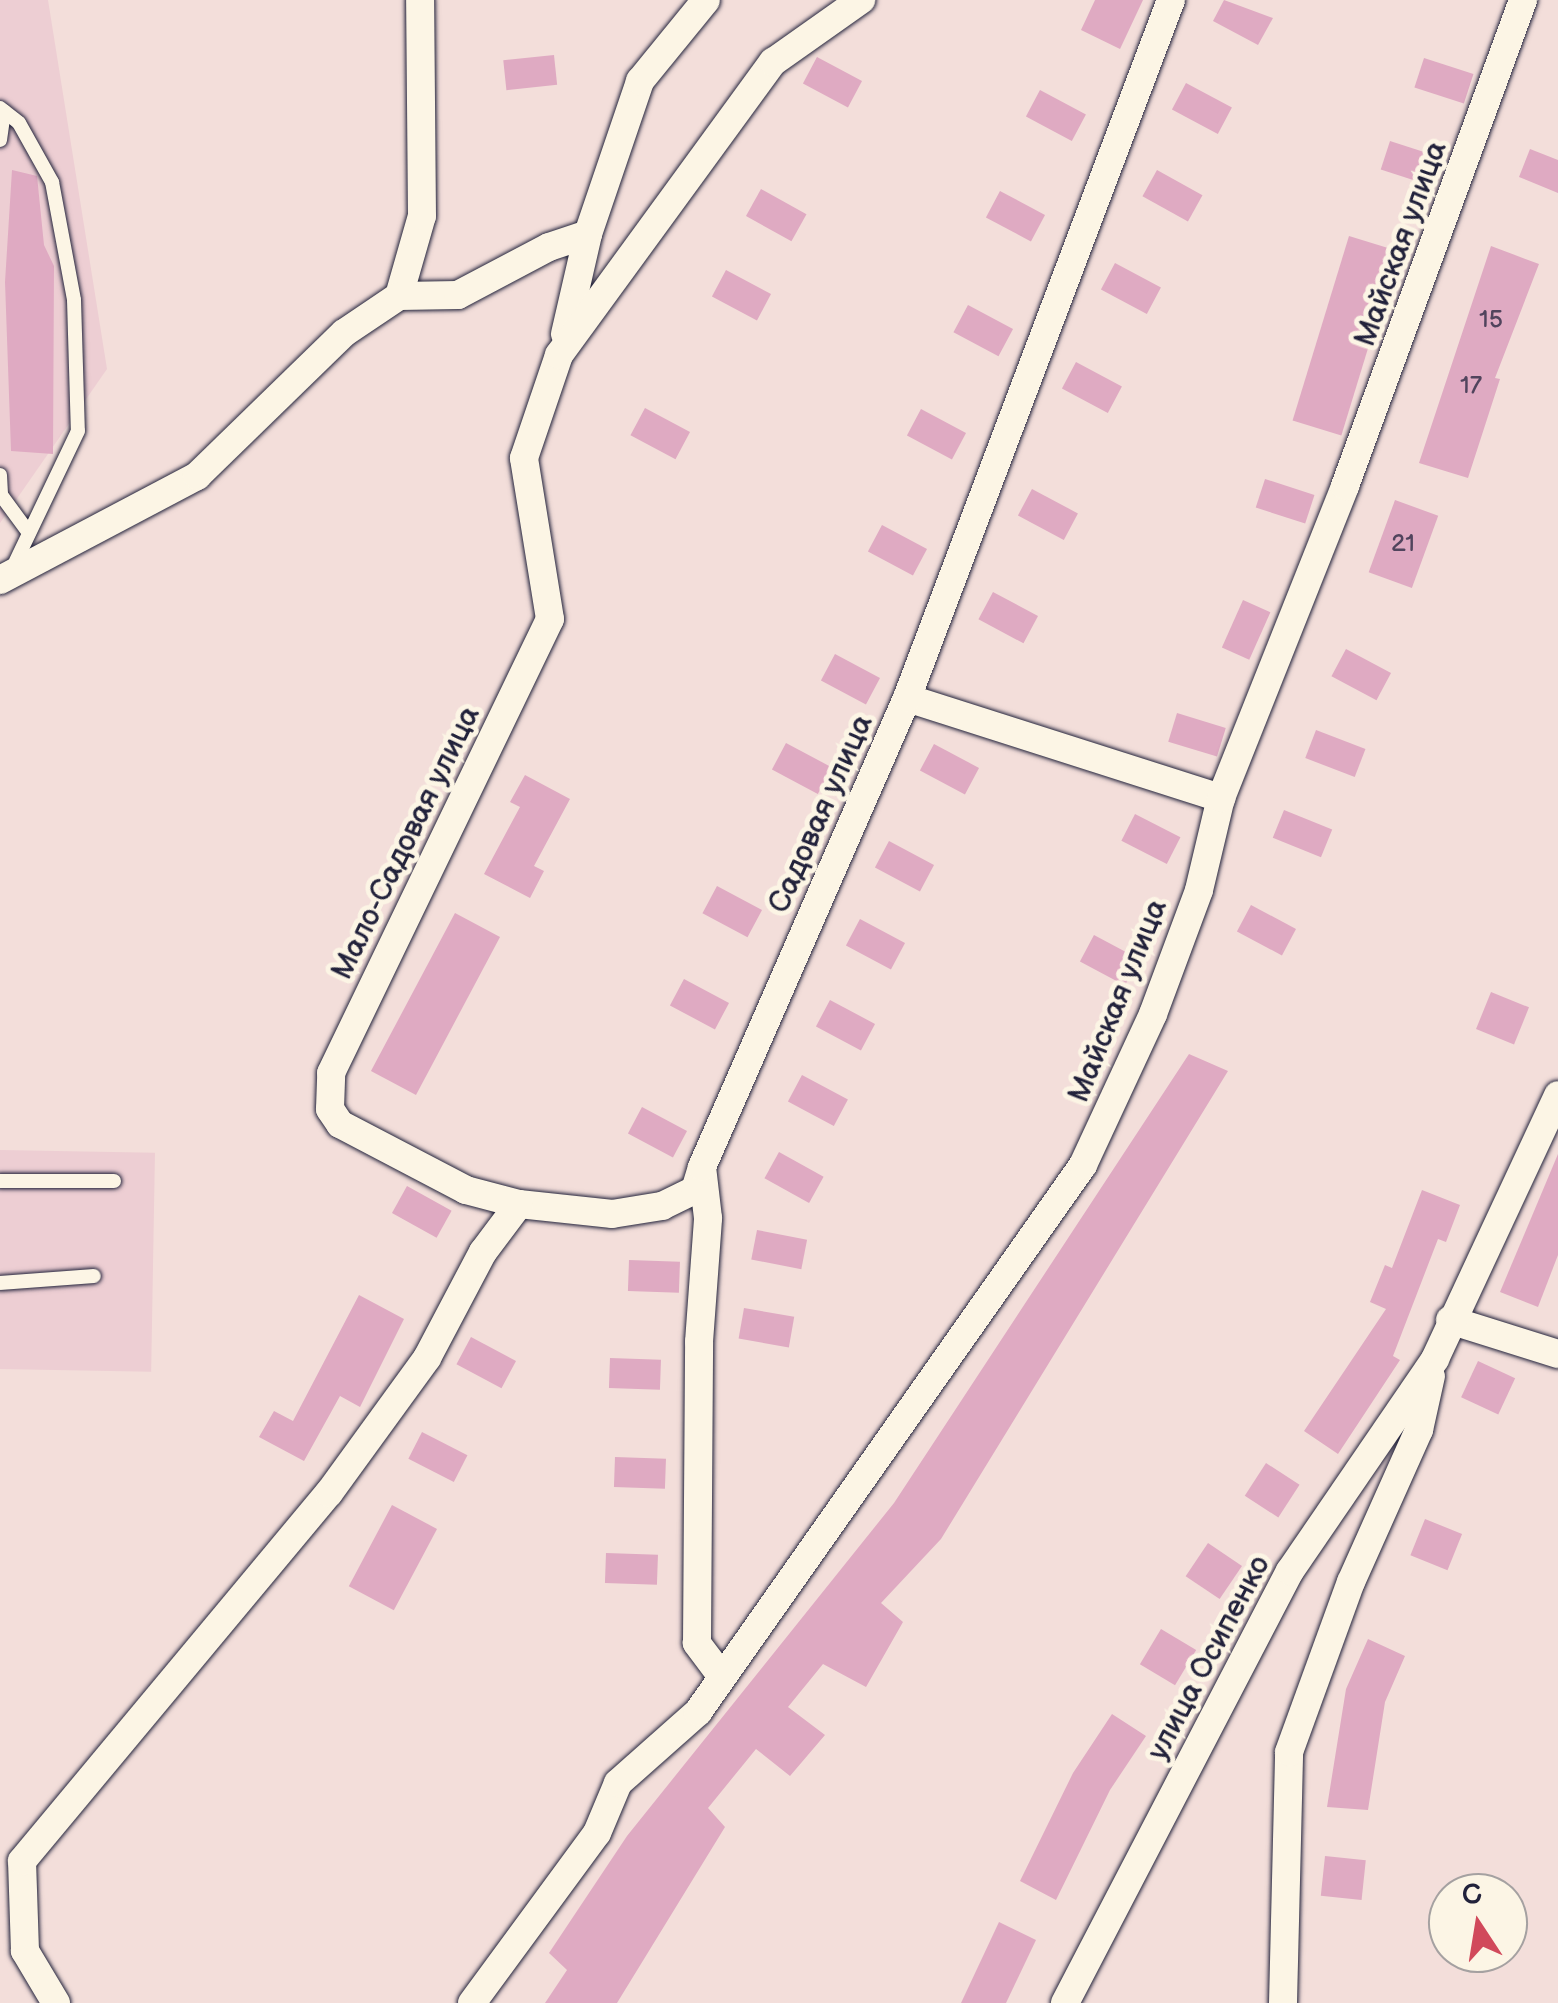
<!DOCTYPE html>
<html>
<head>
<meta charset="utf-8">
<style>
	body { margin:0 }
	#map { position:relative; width:1558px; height:2003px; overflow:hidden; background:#f3deda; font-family:"Balsamiq Sans",sans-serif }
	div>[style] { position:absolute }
	.built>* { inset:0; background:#edced3; transform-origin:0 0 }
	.building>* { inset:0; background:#dfaac2; transform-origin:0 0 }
	.roads { filter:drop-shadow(0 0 2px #22223b) drop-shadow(0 0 2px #22223b) }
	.lane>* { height:14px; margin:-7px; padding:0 7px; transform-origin:7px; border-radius:7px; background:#fcf5e5 }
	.street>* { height:28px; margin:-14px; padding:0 14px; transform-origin:14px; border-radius:14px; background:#fcf5e5 }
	span { translate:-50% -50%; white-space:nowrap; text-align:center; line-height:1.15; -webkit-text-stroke:10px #fcf5e5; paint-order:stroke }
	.number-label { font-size:25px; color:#51445d }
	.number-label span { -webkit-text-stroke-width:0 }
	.street-label { font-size:30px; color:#22223b }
	.north { position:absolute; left:1428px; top:1873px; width:100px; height:100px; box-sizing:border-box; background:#fcf5e5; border:2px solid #a5a1a1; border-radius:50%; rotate:348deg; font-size:28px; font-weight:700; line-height:40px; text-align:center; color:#22223b }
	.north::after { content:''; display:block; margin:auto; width:35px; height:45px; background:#d1495b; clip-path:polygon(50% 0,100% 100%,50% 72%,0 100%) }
</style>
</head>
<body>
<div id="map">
	<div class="built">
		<div style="clip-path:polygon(0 0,48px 0,107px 369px,0 523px)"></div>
		<div style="left:0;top:1150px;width:155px;height:219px;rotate:1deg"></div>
	</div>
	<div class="building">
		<div style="clip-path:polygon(1095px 0,1143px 0,1120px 49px,1081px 30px)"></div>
		<div style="clip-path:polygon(1224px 0,1273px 18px,1258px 45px,1213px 21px)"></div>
		<div style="left:554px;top:55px;width:30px;height:51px;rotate:84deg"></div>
		<div style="left:817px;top:57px;width:51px;height:30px;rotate:28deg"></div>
		<div style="left:1424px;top:58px;width:52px;height:31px;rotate:18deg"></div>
		<div style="left:1186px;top:83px;width:52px;height:30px;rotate:28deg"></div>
		<div style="left:1040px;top:90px;width:52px;height:30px;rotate:28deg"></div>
		<div style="left:1390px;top:141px;width:52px;height:30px;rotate:18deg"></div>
		<div style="clip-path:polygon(1530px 149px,1558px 160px,1558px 193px,1519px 177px)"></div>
		<div style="clip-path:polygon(12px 170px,37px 176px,44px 245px,54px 266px,53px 454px,11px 451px,5px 282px)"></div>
		<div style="left:1157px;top:170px;width:52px;height:30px;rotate:29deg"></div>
		<div style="left:761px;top:189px;width:52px;height:31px;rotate:29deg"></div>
		<div style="left:1000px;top:191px;width:51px;height:30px;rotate:28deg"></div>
		<div style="left:1349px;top:236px;width:51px;height:193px;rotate:17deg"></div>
		<div style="clip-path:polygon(1491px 246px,1539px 264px,1495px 378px,1500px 379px,1468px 478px,1419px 463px)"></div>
		<div style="left:1115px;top:263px;width:52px;height:30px;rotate:28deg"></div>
		<div style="left:726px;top:270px;width:51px;height:30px;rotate:28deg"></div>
		<div style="left:968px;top:305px;width:51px;height:31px;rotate:28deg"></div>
		<div style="left:1076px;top:362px;width:52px;height:30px;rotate:28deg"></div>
		<div style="left:645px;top:408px;width:51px;height:31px;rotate:28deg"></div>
		<div style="left:921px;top:409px;width:51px;height:30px;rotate:28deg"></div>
		<div style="left:1265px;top:479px;width:52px;height:30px;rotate:18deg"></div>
		<div style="left:1032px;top:489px;width:52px;height:30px;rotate:28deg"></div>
		<div style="left:1395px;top:500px;width:46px;height:77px;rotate:20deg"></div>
		<div style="left:882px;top:525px;width:51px;height:30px;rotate:28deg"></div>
		<div style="left:993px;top:592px;width:51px;height:31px;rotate:28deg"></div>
		<div style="left:1243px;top:600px;width:30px;height:52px;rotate:24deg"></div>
		<div style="left:1346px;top:649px;width:51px;height:31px;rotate:28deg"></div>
		<div style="left:835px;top:654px;width:51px;height:30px;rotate:28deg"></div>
		<div style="left:1177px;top:713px;width:51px;height:30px;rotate:17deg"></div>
		<div style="left:1316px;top:730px;width:53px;height:30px;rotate:21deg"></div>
		<div style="left:786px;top:743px;width:52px;height:30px;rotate:28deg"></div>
		<div style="left:934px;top:744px;width:51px;height:30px;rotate:28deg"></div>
		<div style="clip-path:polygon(525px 775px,570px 799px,534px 866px,544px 871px,530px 898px,484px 874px,520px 807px,510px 802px)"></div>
		<div style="left:1284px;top:810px;width:52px;height:30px;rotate:22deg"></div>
		<div style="left:1135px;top:814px;width:51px;height:30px;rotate:27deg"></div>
		<div style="left:889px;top:841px;width:51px;height:30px;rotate:28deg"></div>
		<div style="left:717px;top:886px;width:51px;height:31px;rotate:28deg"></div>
		<div style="left:1251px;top:905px;width:51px;height:30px;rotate:28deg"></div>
		<div style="left:455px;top:913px;width:51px;height:179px;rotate:28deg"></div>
		<div style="left:860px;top:919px;width:51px;height:30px;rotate:28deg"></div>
		<div style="left:1094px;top:935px;width:51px;height:30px;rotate:28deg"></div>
		<div style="left:684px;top:979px;width:51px;height:30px;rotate:28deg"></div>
		<div style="left:1491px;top:992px;width:41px;height:40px;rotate:22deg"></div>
		<div style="left:830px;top:1000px;width:51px;height:30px;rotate:28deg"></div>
		<div style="clip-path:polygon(1189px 1054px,1228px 1071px,941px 1539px,881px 1603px,903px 1622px,866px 1687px,823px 1664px,788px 1707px,825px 1735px,790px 1776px,756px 1749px,708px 1808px,725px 1827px,617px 2003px,545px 2003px,567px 1970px,549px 1953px,627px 1836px,894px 1503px)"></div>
		<div style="left:802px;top:1075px;width:52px;height:30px;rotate:28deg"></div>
		<div style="left:642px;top:1107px;width:51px;height:30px;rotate:28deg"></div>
		<div style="left:779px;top:1152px;width:51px;height:30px;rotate:29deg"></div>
		<div style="clip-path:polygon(1558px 1154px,1558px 1255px,1538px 1307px,1500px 1292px)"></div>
		<div style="left:407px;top:1186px;width:51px;height:31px;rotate:29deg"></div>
		<div style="clip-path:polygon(1422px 1190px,1460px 1205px,1446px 1242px,1438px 1239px,1393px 1356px,1400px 1360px,1338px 1454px,1304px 1431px,1386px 1309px,1370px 1302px,1385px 1265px,1392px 1268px)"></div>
		<div style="left:757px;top:1230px;width:51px;height:30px;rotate:11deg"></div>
		<div style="left:629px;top:1260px;width:51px;height:31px;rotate:2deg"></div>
		<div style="clip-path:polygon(359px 1295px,404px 1319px,360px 1407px,340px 1396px,304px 1461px,259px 1437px,274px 1411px,293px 1421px)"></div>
		<div style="left:744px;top:1308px;width:51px;height:31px;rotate:10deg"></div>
		<div style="left:471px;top:1337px;width:51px;height:31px;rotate:28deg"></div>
		<div style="left:610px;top:1358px;width:51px;height:30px;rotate:2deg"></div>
		<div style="left:1478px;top:1361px;width:41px;height:40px;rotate:25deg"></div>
		<div style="left:422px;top:1432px;width:51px;height:30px;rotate:27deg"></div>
		<div style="left:615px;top:1457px;width:51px;height:30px;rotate:2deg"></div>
		<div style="left:1266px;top:1463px;width:40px;height:39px;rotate:33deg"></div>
		<div style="left:392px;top:1505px;width:51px;height:92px;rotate:28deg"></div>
		<div style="left:1425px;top:1519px;width:40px;height:39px;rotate:22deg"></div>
		<div style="left:1208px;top:1543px;width:41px;height:40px;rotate:34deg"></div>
		<div style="left:606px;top:1553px;width:52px;height:30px;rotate:2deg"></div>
		<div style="left:1161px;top:1629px;width:41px;height:41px;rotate:31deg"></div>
		<div style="clip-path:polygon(1368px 1639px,1405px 1656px,1385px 1702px,1368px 1810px,1327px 1807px,1346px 1689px)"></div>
		<div style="clip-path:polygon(1112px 1714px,1146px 1736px,1110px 1790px,1056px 1900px,1020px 1881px,1073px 1773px)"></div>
		<div style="left:1325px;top:1856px;width:41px;height:40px;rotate:6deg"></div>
		<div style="clip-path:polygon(999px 1922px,1036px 1940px,1006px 2003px,961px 2003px)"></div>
	</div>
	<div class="roads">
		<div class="lane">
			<div style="left:0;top:108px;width:24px;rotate:38deg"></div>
			<div style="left:19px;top:123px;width:68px;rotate:60.8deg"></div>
			<div style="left:52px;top:182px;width:120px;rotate:79.4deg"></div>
			<div style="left:74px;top:300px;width:131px;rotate:88.3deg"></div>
			<div style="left:78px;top:431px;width:151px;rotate:115.5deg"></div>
			<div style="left:0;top:140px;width:29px;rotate:-82deg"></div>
			<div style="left:0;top:475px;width:20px;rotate:87deg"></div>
			<div style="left:1px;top:495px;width:47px;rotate:53.6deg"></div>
			<div style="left:0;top:1181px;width:114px"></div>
			<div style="left:0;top:1283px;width:94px;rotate:-4.3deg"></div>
		</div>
		<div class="street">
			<div style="left:399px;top:296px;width:83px;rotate:-74deg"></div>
			<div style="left:422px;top:216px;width:216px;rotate:-90.5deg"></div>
			<div style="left:565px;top:334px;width:103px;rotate:-77deg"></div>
			<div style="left:588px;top:234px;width:162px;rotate:-71.2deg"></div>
			<div style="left:640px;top:81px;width:104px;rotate:-50.8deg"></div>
			<div style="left:0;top:580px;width:223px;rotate:-27.8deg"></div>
			<div style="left:197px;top:476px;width:205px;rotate:-44.2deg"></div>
			<div style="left:344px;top:333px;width:66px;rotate:-33.9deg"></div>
			<div style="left:399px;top:296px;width:59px;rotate:-1deg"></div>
			<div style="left:458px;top:295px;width:103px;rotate:-27.8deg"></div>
			<div style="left:549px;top:247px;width:41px;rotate:-18.4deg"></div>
			<div style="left:907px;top:698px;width:330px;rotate:17.7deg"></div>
			<div style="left:519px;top:1204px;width:94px;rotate:6.1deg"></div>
			<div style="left:612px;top:1214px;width:51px;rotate:-9.1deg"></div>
			<div style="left:662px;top:1206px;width:37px;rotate:-26deg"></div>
			<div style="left:695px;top:1190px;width:24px;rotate:-73deg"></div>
			<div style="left:1450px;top:1320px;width:113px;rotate:17.5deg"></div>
			<div style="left:720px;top:1674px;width:39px;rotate:-127deg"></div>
			<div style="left:697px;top:1643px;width:301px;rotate:-89.6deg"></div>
			<div style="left:699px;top:1342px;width:124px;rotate:-85.8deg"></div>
			<div style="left:708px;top:1218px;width:51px;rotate:-96.7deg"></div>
			<div style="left:702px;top:1167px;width:512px;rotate:-66.39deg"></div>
			<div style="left:907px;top:698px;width:746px;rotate:-69.28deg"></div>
			<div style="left:56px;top:2003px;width:61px;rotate:-120.8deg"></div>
			<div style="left:25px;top:1951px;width:90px;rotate:-91.9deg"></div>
			<div style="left:22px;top:1861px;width:479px;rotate:-50.2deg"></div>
			<div style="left:329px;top:1493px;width:167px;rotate:-54deg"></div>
			<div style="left:427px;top:1358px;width:120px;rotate:-62.2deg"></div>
			<div style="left:483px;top:1252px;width:60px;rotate:-53.1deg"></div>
			<div style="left:519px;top:1204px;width:55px;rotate:-165.2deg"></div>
			<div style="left:466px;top:1190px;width:142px;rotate:-152.4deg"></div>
			<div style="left:340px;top:1124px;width:18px;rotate:-124deg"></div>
			<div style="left:330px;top:1109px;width:36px;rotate:-88deg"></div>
			<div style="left:331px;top:1073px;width:504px;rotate:-64.25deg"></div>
			<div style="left:550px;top:619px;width:163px;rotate:-99.2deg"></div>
			<div style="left:524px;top:458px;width:109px;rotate:-71.2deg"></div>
			<div style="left:559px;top:355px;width:363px;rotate:-53.9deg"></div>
			<div style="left:773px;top:62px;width:108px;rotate:-35.2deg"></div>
			<div style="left:472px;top:2003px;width:211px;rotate:-53.7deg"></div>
			<div style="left:597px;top:1833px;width:54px;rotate:-67.2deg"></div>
			<div style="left:618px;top:1783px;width:107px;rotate:-41.6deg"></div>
			<div style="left:698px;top:1712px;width:669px;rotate:-54.86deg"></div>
			<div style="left:1083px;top:1165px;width:166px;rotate:-65.1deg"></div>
			<div style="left:1153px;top:1014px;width:132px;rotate:-69.6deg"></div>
			<div style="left:1199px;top:890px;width:95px;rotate:-76.6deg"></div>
			<div style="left:1221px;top:798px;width:336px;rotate:-68.3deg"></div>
			<div style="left:1345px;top:486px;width:518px;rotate:-69.88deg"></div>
			<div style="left:1065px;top:2003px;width:487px;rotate:-62.5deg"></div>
			<div style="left:1290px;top:1571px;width:257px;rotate:-55.6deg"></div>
			<div style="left:1435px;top:1359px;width:291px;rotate:-65deg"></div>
			<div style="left:1283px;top:2003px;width:251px;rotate:-88.6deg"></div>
			<div style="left:1289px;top:1752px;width:181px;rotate:-70deg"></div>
			<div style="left:1351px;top:1582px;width:167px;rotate:-65.9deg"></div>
			<div style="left:1419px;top:1430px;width:55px;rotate:-77.5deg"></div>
		</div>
	</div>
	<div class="number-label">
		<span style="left:1491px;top:320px">15</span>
		<span style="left:1471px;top:386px">17</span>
		<span style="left:1403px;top:544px">21</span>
	</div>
	<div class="street-label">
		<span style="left:1401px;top:244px;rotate:-70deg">Майская улица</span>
		<span style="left:821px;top:814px;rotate:-66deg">Садовая улица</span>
		<span style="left:406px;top:843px;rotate:-64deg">Мало-Садовая улица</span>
		<span style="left:1118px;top:1001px;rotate:-68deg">Майская улица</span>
		<span style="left:1209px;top:1658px;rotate:-62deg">улица Осипенко</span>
	</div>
	<div class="north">С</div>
</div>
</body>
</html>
